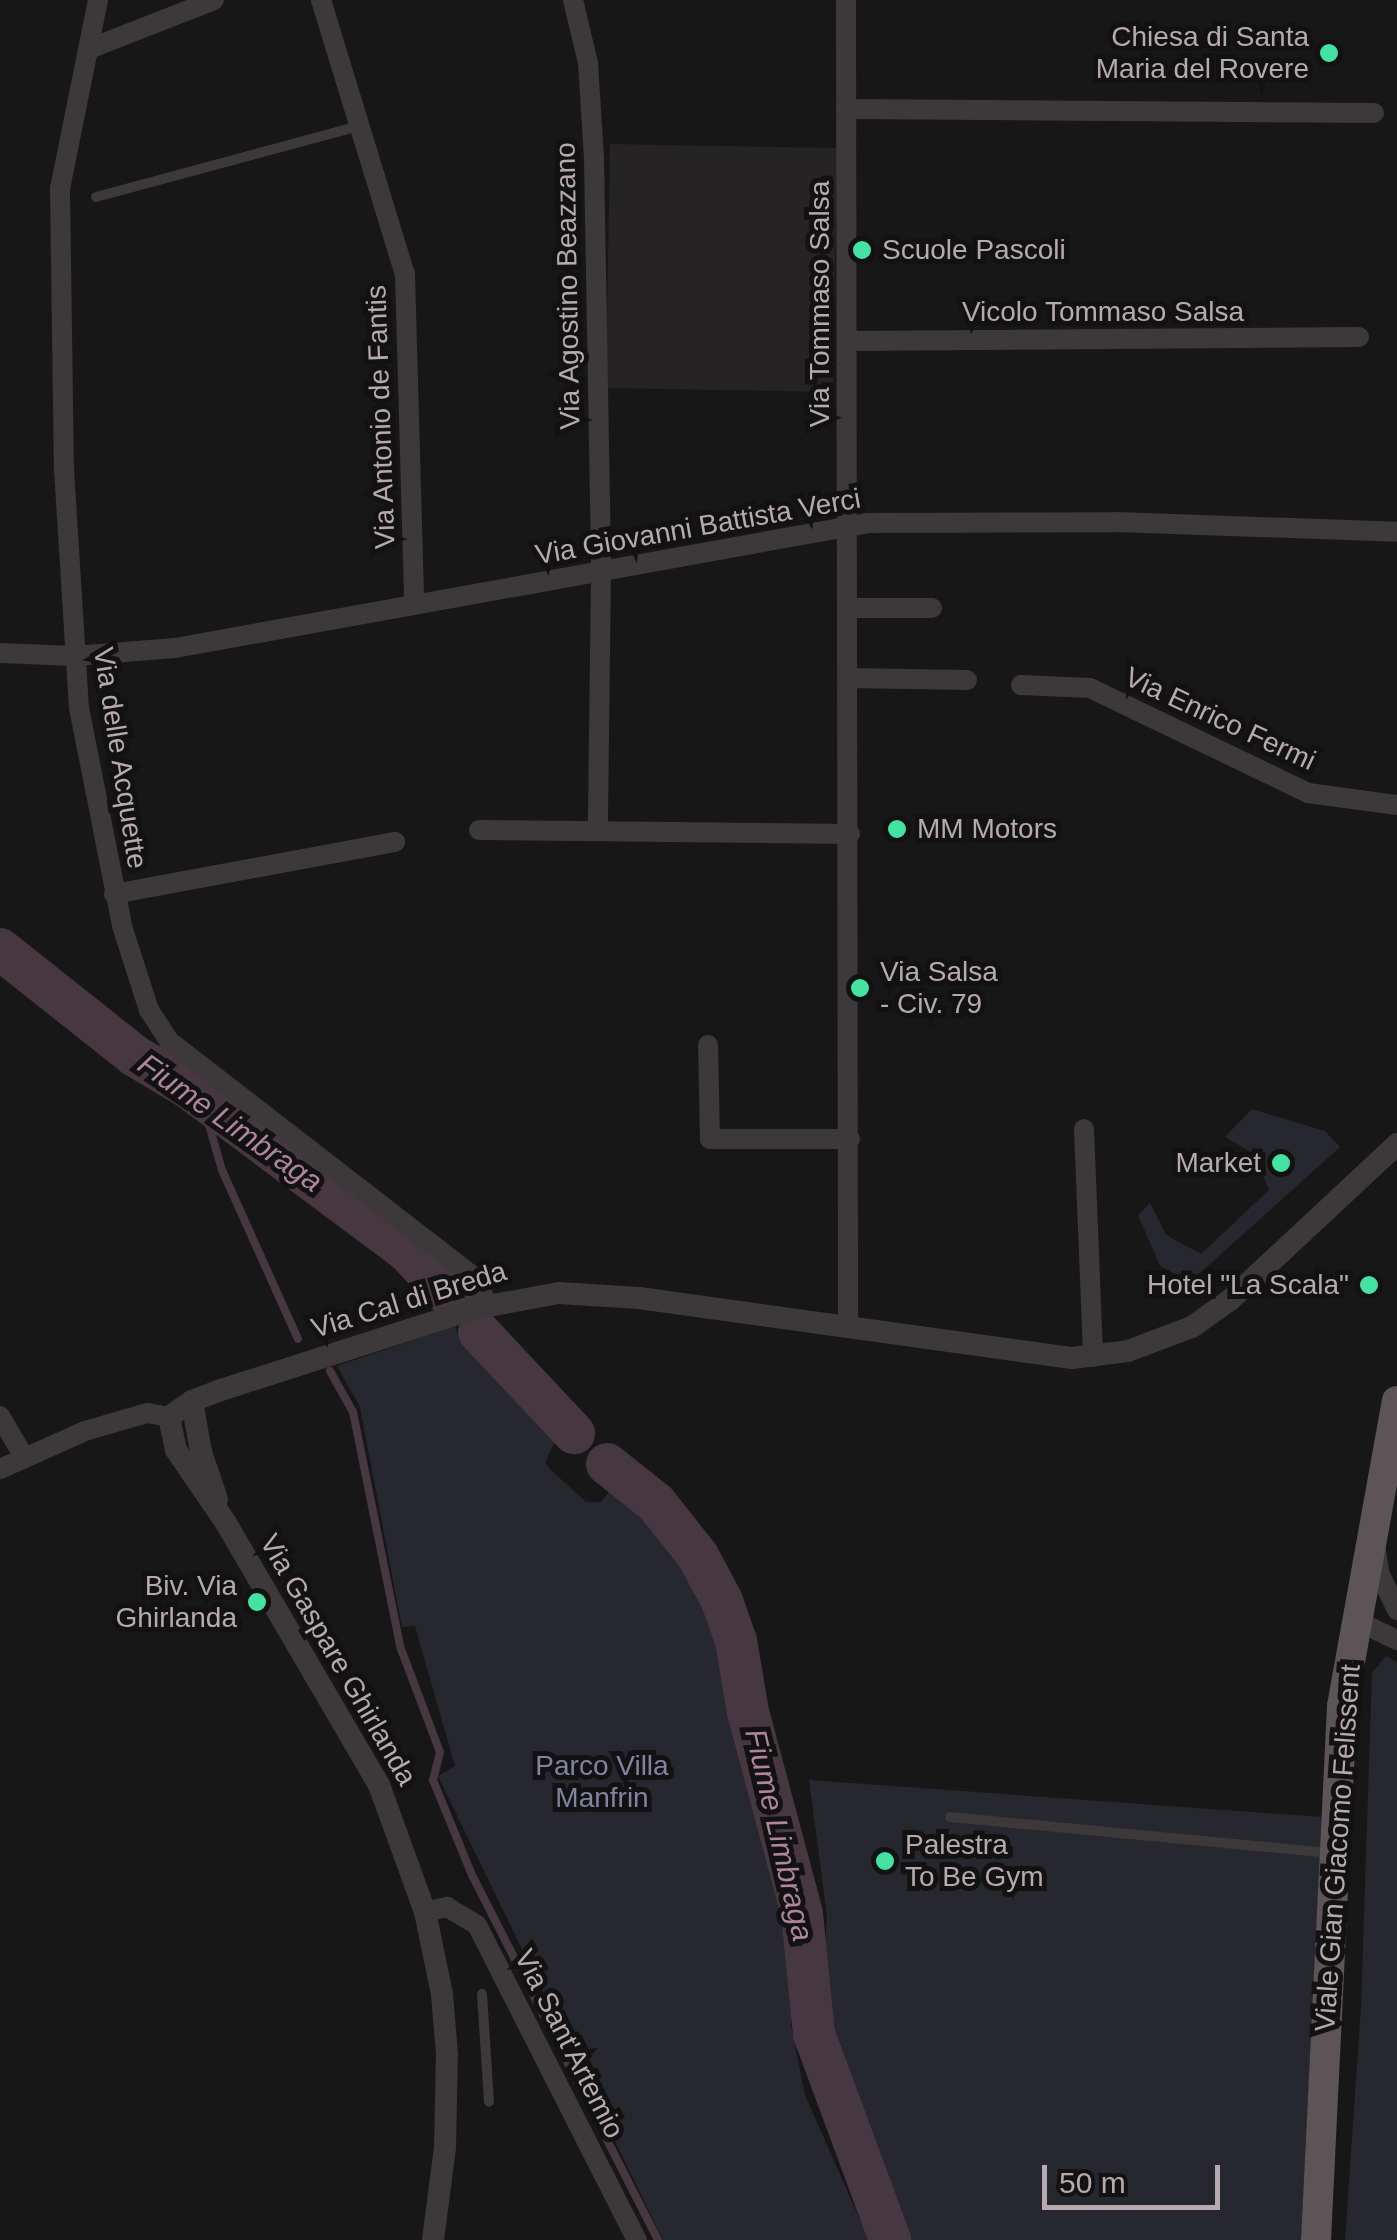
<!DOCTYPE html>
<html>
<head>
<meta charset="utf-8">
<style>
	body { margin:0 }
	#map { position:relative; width:1397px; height:2240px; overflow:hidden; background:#181717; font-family:Arial,sans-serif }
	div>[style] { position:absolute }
	.built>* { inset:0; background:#252323; transform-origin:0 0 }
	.green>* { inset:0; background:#272730 }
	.stream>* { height:8px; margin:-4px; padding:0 4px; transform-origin:4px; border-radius:4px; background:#473740 }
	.river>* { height:42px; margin:-21px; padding:0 21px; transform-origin:21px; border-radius:21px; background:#473740 }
	.service>* { height:10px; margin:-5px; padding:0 5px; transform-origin:5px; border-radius:5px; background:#3d3839 }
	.minor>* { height:20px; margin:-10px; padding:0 10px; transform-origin:10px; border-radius:10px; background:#3d3839 }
	.tertiary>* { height:22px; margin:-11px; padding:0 11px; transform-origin:11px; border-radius:11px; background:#3d3839 }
	.primary>* { height:30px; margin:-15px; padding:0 15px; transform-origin:15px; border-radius:15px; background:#5c5456 }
	.dots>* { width:28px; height:28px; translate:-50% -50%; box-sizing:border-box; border:5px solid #131212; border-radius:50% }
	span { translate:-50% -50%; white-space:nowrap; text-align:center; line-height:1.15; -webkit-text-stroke:10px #131212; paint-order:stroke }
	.poi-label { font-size:28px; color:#b7aaaf }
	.right { translate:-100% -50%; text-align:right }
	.left { translate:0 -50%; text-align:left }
	.street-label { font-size:28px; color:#b7aaaf }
	.park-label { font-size:28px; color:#8283a0 }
	.water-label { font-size:30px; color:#af849e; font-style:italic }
	.scale { position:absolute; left:1042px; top:2165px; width:178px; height:45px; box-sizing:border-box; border:5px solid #b7aaaf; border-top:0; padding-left:12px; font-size:30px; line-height:35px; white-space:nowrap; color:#b7aaaf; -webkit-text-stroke:8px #131212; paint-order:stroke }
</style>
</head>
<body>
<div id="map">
	<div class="built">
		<div style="left:837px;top:148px;width:244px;height:227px;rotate:91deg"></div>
	</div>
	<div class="green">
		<div style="clip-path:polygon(1252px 1109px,1325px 1131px,1340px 1147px,1190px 1282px,1160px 1266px,1138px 1215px,1150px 1203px,1166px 1235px,1201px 1254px,1269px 1190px,1254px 1154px,1225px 1137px)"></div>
		<div style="clip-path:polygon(455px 1326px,459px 1339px,473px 1335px,557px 1436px,545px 1463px,552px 1471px,586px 1502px,601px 1502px,615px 1484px,697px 1576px,786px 1884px,799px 1952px,791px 2025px,805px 2095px,869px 2240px,663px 2240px,438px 1776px,455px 1766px,415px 1626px,402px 1627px,360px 1407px,337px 1366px)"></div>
		<div style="clip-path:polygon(1386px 1656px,1397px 1662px,1397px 2240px,1345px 2240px,1361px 2007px,1372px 1673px)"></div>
		<div style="clip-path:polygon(809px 1780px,1322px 1817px,1301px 2240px,901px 2240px,821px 2000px,827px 1916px)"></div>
	</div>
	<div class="stream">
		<div style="left:201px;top:1097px;width:76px;rotate:74deg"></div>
		<div style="left:222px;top:1170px;width:185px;rotate:65.8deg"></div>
		<div style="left:330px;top:1371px;width:47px;rotate:60.7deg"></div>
		<div style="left:353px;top:1412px;width:242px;rotate:78.6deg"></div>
		<div style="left:401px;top:1649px;width:110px;rotate:69.3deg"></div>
		<div style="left:440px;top:1752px;width:29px;rotate:104deg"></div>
		<div style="left:433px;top:1780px;width:103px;rotate:67.7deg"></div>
		<div style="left:472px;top:1875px;width:410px;rotate:63deg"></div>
	</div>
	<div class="river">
		<div style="left:0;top:949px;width:172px;rotate:38.4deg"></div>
		<div style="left:135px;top:1056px;width:61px;rotate:30.8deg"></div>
		<div style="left:187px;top:1087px;width:273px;rotate:36.7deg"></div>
		<div style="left:406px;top:1250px;width:73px;rotate:46.7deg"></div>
		<div style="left:479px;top:1332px;width:139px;rotate:46.8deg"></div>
		<div style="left:607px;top:1464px;width:63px;rotate:38.5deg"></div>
		<div style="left:656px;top:1503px;width:68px;rotate:51.6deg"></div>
		<div style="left:698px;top:1556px;width:51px;rotate:61.9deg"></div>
		<div style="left:722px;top:1601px;width:42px;rotate:70.7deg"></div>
		<div style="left:736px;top:1641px;width:72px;rotate:80.4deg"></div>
		<div style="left:748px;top:1712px;width:209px;rotate:75deg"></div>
		<div style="left:802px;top:1914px;width:121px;rotate:84.3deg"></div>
		<div style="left:814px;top:2034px;width:220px;rotate:69.7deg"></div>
	</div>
	<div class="service">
		<div style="left:96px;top:197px;width:273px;rotate:-15.1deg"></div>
		<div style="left:950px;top:1817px;width:384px;rotate:5.4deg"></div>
		<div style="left:482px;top:1994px;width:108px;rotate:86.3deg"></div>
	</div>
	<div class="minor">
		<div style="left:98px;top:0;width:193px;rotate:101.4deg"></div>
		<div style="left:60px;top:189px;width:281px;rotate:89.2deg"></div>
		<div style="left:64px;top:470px;width:238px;rotate:86.4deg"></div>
		<div style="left:79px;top:708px;width:222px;rotate:78.8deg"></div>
		<div style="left:122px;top:926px;width:88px;rotate:72.2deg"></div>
		<div style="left:149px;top:1010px;width:37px;rotate:57deg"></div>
		<div style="left:169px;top:1041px;width:386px;rotate:37.7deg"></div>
		<div style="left:474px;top:1277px;width:30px;rotate:64deg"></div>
		<div style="left:321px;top:0;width:287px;rotate:73deg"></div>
		<div style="left:405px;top:274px;width:331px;rotate:88.4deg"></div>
		<div style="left:573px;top:0;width:65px;rotate:76.6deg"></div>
		<div style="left:588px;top:63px;width:95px;rotate:86.4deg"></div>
		<div style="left:594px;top:158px;width:414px;rotate:89deg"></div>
		<div style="left:601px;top:572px;width:258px;rotate:90.7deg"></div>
		<div style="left:846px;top:0;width:1328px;rotate:89.91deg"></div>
		<div style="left:89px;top:49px;width:134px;rotate:-21.4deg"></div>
		<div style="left:846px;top:109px;width:528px;rotate:0.43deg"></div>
		<div style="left:848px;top:341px;width:511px;rotate:-0.45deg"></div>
		<div style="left:847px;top:608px;width:85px"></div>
		<div style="left:0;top:653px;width:74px;rotate:2.3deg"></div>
		<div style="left:74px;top:656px;width:101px;rotate:-4.5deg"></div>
		<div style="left:175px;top:648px;width:704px;rotate:-10.22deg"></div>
		<div style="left:868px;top:523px;width:249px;rotate:-0.2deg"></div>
		<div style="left:1117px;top:522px;width:280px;rotate:2deg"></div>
		<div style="left:848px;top:678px;width:119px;rotate:1deg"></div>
		<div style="left:1021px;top:685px;width:69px;rotate:2.5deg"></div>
		<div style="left:1090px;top:688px;width:242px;rotate:25.7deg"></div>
		<div style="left:1308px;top:793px;width:90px;rotate:7.7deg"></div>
		<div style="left:479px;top:830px;width:371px;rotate:0.6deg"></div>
		<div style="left:114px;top:894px;width:286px;rotate:-10.5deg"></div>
		<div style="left:708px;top:1045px;width:94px;rotate:88.8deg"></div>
		<div style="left:710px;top:1139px;width:140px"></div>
		<div style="left:1084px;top:1129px;width:228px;rotate:87.7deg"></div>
		<div style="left:0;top:1416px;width:45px;rotate:59.5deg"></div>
		<div style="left:0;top:1469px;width:93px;rotate:-24.1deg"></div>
		<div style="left:85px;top:1431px;width:65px;rotate:-16.2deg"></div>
		<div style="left:147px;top:1413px;width:22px;rotate:10deg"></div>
		<div style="left:1376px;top:1551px;width:24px;rotate:81deg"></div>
		<div style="left:1380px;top:1575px;width:39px;rotate:64deg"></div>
		<div style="left:1355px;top:1620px;width:47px;rotate:25.5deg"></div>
		<div style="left:425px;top:1912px;width:23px;rotate:-13deg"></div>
		<div style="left:447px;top:1907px;width:35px;rotate:31deg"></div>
		<div style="left:477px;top:1925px;width:353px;rotate:63.1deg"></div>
	</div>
	<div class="tertiary">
		<div style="left:192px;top:1401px;width:52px;rotate:80deg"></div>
		<div style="left:201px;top:1452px;width:50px;rotate:71.2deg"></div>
		<div style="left:433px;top:2240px;width:94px;rotate:-82.6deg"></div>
		<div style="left:445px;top:2147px;width:93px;rotate:-88.8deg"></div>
		<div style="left:447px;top:2054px;width:60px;rotate:-94.8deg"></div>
		<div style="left:442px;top:1994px;width:84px;rotate:-101.7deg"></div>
		<div style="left:425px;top:1912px;width:135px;rotate:-109.9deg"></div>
		<div style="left:379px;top:1785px;width:303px;rotate:-120.3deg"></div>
		<div style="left:226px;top:1523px;width:88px;rotate:-124.4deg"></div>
		<div style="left:176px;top:1450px;width:34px;rotate:-102deg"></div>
		<div style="left:169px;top:1417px;width:28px;rotate:-35deg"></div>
		<div style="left:192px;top:1401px;width:28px;rotate:-21deg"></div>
		<div style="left:218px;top:1391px;width:272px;rotate:-17.8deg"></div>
		<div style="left:477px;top:1308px;width:83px;rotate:-10.4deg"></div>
		<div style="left:559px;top:1293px;width:80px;rotate:3.6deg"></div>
		<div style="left:639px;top:1298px;width:437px;rotate:7.9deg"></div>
		<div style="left:1072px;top:1358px;width:56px;rotate:-7.1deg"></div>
		<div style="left:1128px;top:1351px;width:68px;rotate:-20.6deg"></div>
		<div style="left:1192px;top:1327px;width:47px;rotate:-35.4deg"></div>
		<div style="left:1230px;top:1300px;width:229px;rotate:-43deg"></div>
	</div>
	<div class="primary">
		<div style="left:1316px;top:2240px;width:535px;rotate:-87.21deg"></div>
		<div style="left:1342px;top:1706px;width:310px;rotate:-79.8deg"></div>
	</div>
	<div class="dots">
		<div style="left:1329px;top:53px;background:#44e3a3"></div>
		<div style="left:862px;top:250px;background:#44e3a3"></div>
		<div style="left:897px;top:829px;background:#44e3a3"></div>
		<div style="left:860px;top:988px;background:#44e3a3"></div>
		<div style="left:1281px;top:1163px;background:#44e3a3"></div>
		<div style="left:1369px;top:1285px;background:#44e3a3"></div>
		<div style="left:257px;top:1602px;background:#44e3a3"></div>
		<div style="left:885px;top:1861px;background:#44e3a3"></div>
	</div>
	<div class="poi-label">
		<span class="right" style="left:1309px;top:53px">Chiesa di Santa<br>Maria del Rovere</span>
		<span class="left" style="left:882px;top:250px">Scuole Pascoli</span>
		<span class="left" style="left:917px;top:829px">MM Motors</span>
		<span class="left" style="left:880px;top:988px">Via Salsa<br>- Civ. 79</span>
		<span class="right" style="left:1261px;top:1163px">Market</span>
		<span class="right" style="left:1349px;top:1285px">Hotel "La Scala"</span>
		<span class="right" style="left:237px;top:1602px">Biv. Via<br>Ghirlanda</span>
		<span class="left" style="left:905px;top:1861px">Palestra<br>To Be Gym</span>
	</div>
	<div class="street-label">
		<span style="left:568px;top:286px;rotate:-91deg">Via Agostino Beazzano</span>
		<span style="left:820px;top:304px;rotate:-90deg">Via Tommaso Salsa</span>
		<span style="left:1103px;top:312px">Vicolo Tommaso Salsa</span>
		<span style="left:381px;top:417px;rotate:-92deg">Via Antonio de Fantis</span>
		<span style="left:698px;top:527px;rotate:-10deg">Via Giovanni Battista Verci</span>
		<span style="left:1220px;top:719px;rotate:25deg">Via Enrico Fermi</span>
		<span style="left:120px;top:758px;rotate:81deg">Via delle Acquette</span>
		<span style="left:409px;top:1300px;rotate:-17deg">Via Cal di Breda</span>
		<span style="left:338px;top:1660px;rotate:60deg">Via Gaspare Ghirlanda</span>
		<span style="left:1338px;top:1848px;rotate:-86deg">Viale Gian Giacomo Felissent</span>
		<span style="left:569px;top:2044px;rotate:63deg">Via Sant'Artemio</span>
	</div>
	<div class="park-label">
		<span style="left:602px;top:1782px">Parco Villa<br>Manfrin</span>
	</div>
	<div class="water-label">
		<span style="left:230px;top:1123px;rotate:35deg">Fiume Limbraga</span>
		<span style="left:779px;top:1835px;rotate:77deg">Fiume Limbraga</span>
	</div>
	<div class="scale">50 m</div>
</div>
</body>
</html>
